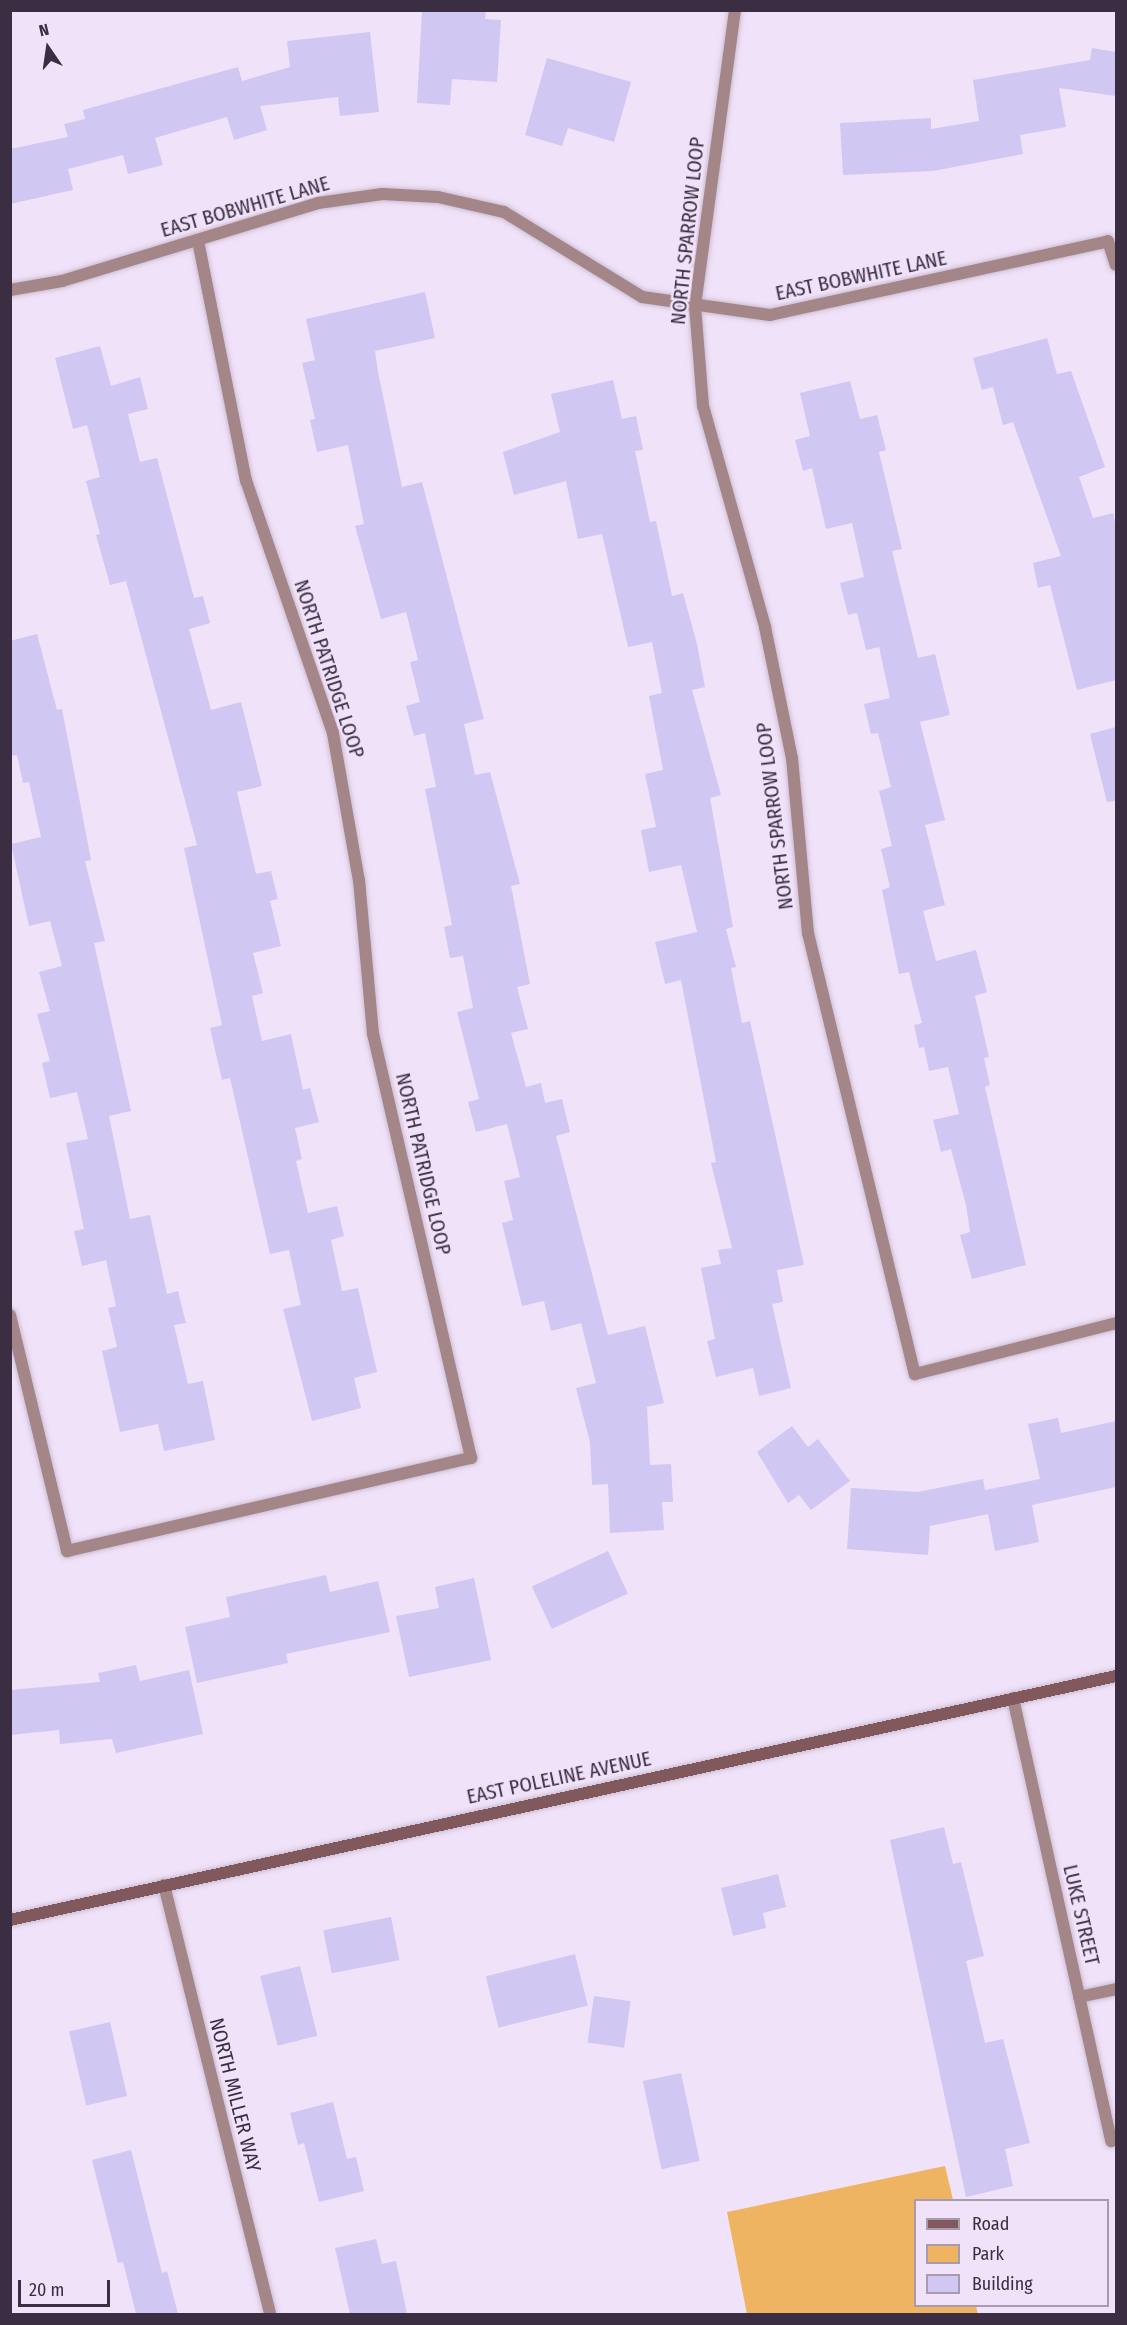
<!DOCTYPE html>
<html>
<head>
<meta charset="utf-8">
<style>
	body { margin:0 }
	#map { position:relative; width:1127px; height:2325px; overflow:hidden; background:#f0e2f8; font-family:"Fira Sans Condensed",sans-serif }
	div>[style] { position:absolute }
	.green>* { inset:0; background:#efb462 }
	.building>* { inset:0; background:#d0c8f3; transform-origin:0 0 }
	.roads { filter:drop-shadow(0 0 2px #ccbed4) drop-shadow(0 0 2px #ccbed4) }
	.street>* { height:12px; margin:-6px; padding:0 6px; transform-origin:6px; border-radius:6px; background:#a48688 }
	.secondary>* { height:12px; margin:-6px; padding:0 6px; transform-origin:6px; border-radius:6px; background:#81585b }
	span { translate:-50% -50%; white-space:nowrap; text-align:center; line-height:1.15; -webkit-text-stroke:5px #f0e2f8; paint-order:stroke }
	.street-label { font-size:20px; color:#3b2d42 }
	.frame { position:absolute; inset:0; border:12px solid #3b2d42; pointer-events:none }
	.legend { position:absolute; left:914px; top:2199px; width:195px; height:108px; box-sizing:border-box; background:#f0e2f8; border:2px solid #a89aaf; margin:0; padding:8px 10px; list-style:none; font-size:18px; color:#3b2d42 }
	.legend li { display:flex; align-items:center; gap:12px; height:30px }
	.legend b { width:30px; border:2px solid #a89aaf }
	.north { position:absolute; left:18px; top:18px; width:60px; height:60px; -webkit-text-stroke:4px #f0e2f8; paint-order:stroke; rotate:347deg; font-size:16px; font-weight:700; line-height:24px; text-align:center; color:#3b2d42 }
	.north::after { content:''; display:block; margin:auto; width:21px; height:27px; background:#3b2d42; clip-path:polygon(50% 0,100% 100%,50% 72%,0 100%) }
	.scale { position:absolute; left:18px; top:2280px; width:92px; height:27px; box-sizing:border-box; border:3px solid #3b2d42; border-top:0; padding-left:8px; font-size:18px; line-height:21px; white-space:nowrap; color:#3b2d42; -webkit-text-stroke:4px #f0e2f8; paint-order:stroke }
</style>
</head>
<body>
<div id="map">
	<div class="green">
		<div style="clip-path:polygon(945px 2166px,953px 2200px,916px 2200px,916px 2306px,976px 2306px,978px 2314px,747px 2314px,727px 2212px)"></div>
	</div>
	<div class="building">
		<div style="clip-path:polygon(422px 10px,486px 10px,485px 19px,501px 20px,497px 82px,452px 79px,450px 105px,417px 103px)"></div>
		<div style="clip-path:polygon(370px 32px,379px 112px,340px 116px,338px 97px,260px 106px,267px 130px,234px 140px,227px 117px,155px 138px,163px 165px,128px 174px,123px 155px,68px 169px,73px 190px,10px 204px,10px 149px,68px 137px,64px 124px,85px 119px,83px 110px,238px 67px,242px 81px,290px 67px,287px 41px)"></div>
		<div style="clip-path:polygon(1092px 48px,1116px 52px,1116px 96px,1059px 88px,1066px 127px,1020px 135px,1023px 154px,933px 171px,843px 175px,840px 123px,931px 118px,931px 129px,979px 121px,973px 80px,1090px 60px)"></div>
		<div style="clip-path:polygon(547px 58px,631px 82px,614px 142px,568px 128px,562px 146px,525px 135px)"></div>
		<div style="clip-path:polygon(425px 292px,435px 338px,375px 351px,378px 372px,402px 487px,422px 482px,484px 719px,464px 724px,475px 775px,490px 772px,520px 884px,511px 886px,530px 984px,517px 987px,528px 1029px,511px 1033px,526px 1087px,541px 1083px,545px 1103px,562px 1099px,570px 1132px,556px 1136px,608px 1335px,645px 1326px,664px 1403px,647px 1407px,650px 1465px,671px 1464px,673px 1502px,662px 1502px,664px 1530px,610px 1533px,608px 1484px,592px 1485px,590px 1442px,576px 1388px,596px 1383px,581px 1323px,551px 1331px,544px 1301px,522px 1306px,502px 1223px,513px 1220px,504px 1181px,520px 1177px,507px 1124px,476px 1132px,468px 1102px,479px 1099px,457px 1012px,473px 1008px,463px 956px,450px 958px,444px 927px,452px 925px,425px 789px,436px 787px,425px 733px,414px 736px,406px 706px,420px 702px,410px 662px,418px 660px,406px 612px,381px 619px,355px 526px,364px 524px,348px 445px,317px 452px,310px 420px,315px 419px,302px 363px,315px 360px,306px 319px)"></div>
		<div style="clip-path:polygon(1047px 338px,1057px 374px,1071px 371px,1105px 467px,1079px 477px,1093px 518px,1113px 513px,1116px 528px,1116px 680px,1077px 690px,1050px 585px,1038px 588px,1033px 563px,1061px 556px,1013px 422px,1003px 425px,993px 387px,982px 390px,973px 358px)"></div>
		<div style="clip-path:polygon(100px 346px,111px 386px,140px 377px,148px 409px,128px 414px,140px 462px,157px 458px,194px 598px,203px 596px,210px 623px,189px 629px,211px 710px,241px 702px,262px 786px,237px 792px,256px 874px,271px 871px,278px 899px,270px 901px,281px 946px,253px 953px,263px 993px,252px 996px,262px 1041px,291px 1034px,303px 1090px,310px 1088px,319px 1122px,295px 1128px,302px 1159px,296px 1161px,308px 1213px,337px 1206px,344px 1236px,331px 1240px,342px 1291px,358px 1288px,377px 1372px,354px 1378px,361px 1408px,312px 1421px,283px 1309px,301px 1305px,289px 1250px,270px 1254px,230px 1078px,222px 1080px,210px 1028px,222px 1025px,184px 848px,197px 845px,126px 581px,110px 585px,96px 535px,100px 534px,86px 481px,100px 477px,87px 425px,73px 429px,55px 358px)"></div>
		<div style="clip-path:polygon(613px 380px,622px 419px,636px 416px,643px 450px,635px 451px,650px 522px,656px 521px,672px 596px,683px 593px,697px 644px,705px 687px,692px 690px,721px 795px,710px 798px,733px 927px,726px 929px,736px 967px,731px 968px,742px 1023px,750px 1021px,804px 1265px,777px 1270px,783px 1302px,772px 1304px,791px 1388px,759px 1396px,753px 1368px,716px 1377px,707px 1341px,715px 1339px,701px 1268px,721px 1264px,718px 1250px,732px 1248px,711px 1163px,716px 1162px,681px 980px,665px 984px,655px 942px,697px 932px,681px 865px,649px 872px,641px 830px,656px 827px,645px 774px,663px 770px,649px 696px,662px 693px,652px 642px,628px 647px,602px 534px,578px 539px,566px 481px,514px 495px,503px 452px,560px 432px,551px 394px)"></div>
		<div style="clip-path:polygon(850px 381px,860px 419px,877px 415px,886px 450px,879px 452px,902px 549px,892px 551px,918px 658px,935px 654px,950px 715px,920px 722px,945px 820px,925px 825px,945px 905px,923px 911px,936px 961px,976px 950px,987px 992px,975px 996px,989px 1057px,984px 1058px,990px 1085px,985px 1087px,1026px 1265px,972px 1279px,960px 1235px,970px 1232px,966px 1205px,951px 1149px,941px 1152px,933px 1120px,959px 1114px,948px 1067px,929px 1071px,924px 1047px,919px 1048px,914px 1025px,922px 1023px,909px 972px,899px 974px,882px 890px,890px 887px,881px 849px,892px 846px,879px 791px,891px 787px,878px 733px,871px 734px,864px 704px,890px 698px,879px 647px,866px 650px,857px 613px,848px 615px,840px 583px,864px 577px,852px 523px,826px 529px,812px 468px,803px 471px,795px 440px,810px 436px,800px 393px)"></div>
		<div style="clip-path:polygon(37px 634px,57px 710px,62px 709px,91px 860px,85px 861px,105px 941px,94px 943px,131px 1111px,109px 1116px,130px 1219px,150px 1215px,167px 1294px,178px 1291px,186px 1323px,174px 1325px,188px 1384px,203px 1381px,215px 1440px,164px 1451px,158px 1424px,120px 1432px,102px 1351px,117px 1347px,108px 1308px,116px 1306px,106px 1260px,82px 1266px,74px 1231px,84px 1229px,66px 1143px,88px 1139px,77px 1092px,50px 1098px,42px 1063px,50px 1061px,37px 1014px,50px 1011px,39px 972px,62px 966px,50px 921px,29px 926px,11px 844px,41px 837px,29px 782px,23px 783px,17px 755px,10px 756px,10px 641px)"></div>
		<div style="clip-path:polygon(1116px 727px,1116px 801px,1107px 802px,1090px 734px)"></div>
		<div style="clip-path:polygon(1058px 1418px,1061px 1433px,1116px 1421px,1116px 1487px,1032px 1505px,1039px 1542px,995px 1551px,988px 1514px,930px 1526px,928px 1555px,847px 1549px,851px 1488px,918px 1492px,983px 1479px,985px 1490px,1040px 1479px,1028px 1424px)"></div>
		<div style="clip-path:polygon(792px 1426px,808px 1447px,818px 1439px,850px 1481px,811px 1510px,799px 1495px,788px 1503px,757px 1452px)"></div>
		<div style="left:608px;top:1551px;width:47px;height:84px;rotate:65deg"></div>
		<div style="clip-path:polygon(326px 1575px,330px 1592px,378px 1581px,390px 1632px,286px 1654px,288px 1663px,197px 1683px,185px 1627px,230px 1617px,226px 1597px)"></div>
		<div style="clip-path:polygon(474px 1578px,491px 1660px,409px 1677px,396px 1616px,439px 1608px,435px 1587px)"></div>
		<div style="clip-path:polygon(136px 1665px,140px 1681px,189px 1670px,203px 1734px,116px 1753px,112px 1739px,60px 1744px,59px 1730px,10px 1735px,10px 1690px,100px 1682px,98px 1673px)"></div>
		<div style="clip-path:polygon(944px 1827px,953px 1864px,961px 1862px,984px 1956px,966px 1961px,985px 2043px,1003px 2039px,1030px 2143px,1005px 2149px,1013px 2186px,966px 2197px,890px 1840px)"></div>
		<div style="clip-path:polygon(778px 1874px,786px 1907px,763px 1913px,766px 1928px,733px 1936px,721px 1888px)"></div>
		<div style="left:391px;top:1917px;width:44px;height:69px;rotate:79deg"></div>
		<div style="left:575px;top:1954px;width:53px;height:92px;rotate:76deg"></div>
		<div style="left:300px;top:1966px;width:72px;height:41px;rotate:76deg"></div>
		<div style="left:594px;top:1996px;width:37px;height:47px;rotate:8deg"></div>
		<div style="left:110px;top:2022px;width:76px;height:42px;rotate:77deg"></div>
		<div style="left:681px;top:2073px;width:90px;height:39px;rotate:78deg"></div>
		<div style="clip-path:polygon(333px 2102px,347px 2159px,356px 2157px,364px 2191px,319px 2202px,304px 2143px,298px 2145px,290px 2113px)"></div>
		<div style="clip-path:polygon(131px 2150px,162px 2273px,167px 2271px,178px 2314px,136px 2314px,123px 2262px,118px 2263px,92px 2160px)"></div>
		<div style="clip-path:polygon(376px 2239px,382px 2264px,396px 2261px,407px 2314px,350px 2314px,335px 2248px)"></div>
	</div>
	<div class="roads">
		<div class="street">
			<div style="left:735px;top:10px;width:299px;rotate:97.7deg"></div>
			<div style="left:695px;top:306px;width:100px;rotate:85.4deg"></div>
			<div style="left:703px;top:406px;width:230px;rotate:74.3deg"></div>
			<div style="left:765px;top:627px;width:134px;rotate:78.4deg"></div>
			<div style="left:792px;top:758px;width:176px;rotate:84.8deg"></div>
			<div style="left:808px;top:933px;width:454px;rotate:76.4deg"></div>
			<div style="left:915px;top:1374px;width:207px;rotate:-14.2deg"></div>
			<div style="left:10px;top:290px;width:53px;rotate:-9.8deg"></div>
			<div style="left:62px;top:281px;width:268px;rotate:-16.9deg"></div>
			<div style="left:318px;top:203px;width:65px;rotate:-8deg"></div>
			<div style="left:382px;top:194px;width:56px;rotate:3.1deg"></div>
			<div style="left:438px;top:197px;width:68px;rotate:12.8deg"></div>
			<div style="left:504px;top:212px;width:162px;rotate:31.6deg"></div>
			<div style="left:642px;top:297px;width:129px;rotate:8deg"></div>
			<div style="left:770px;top:315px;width:346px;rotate:-12.3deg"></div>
			<div style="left:1108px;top:241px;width:25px;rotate:72deg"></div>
			<div style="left:10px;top:1315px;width:243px;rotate:76.4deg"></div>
			<div style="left:67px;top:1551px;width:415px;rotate:-13deg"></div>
			<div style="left:471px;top:1458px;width:435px;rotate:-103deg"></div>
			<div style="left:373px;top:1034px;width:154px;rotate:-95.2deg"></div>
			<div style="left:359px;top:881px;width:150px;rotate:-100deg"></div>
			<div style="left:333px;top:733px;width:267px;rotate:-109deg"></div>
			<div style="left:246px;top:481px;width:245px;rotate:-101.3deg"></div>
			<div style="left:1013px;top:1698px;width:454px;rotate:77.5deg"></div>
			<div style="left:164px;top:1885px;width:442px;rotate:76.1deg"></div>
			<div style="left:1079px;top:1997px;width:38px;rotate:-12deg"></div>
		</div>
		<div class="secondary">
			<div style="left:10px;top:1920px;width:1133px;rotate:-12.44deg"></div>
		</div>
	</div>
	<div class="street-label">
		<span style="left:245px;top:207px;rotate:-16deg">EAST BOBWHITE LANE</span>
		<span style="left:688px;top:231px;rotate:-84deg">NORTH SPARROW LOOP</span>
		<span style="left:861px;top:276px;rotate:-12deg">EAST BOBWHITE LANE</span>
		<span style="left:329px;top:669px;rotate:72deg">NORTH PATRIDGE LOOP</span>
		<span style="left:775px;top:816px;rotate:-97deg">NORTH SPARROW LOOP</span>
		<span style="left:423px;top:1164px;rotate:77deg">NORTH PATRIDGE LOOP</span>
		<span style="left:559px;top:1778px;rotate:-12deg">EAST POLELINE AVENUE</span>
		<span style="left:1081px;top:1915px;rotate:77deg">LUKE STREET</span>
		<span style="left:235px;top:2095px;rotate:76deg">NORTH MILLER WAY</span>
	</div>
	<div class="frame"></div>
	<ul class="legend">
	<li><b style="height:8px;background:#81585b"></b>Road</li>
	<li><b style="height:16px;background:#efb462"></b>Park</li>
	<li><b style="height:16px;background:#d0c8f3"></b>Building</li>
	</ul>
	<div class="north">N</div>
	<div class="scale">20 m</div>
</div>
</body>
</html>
